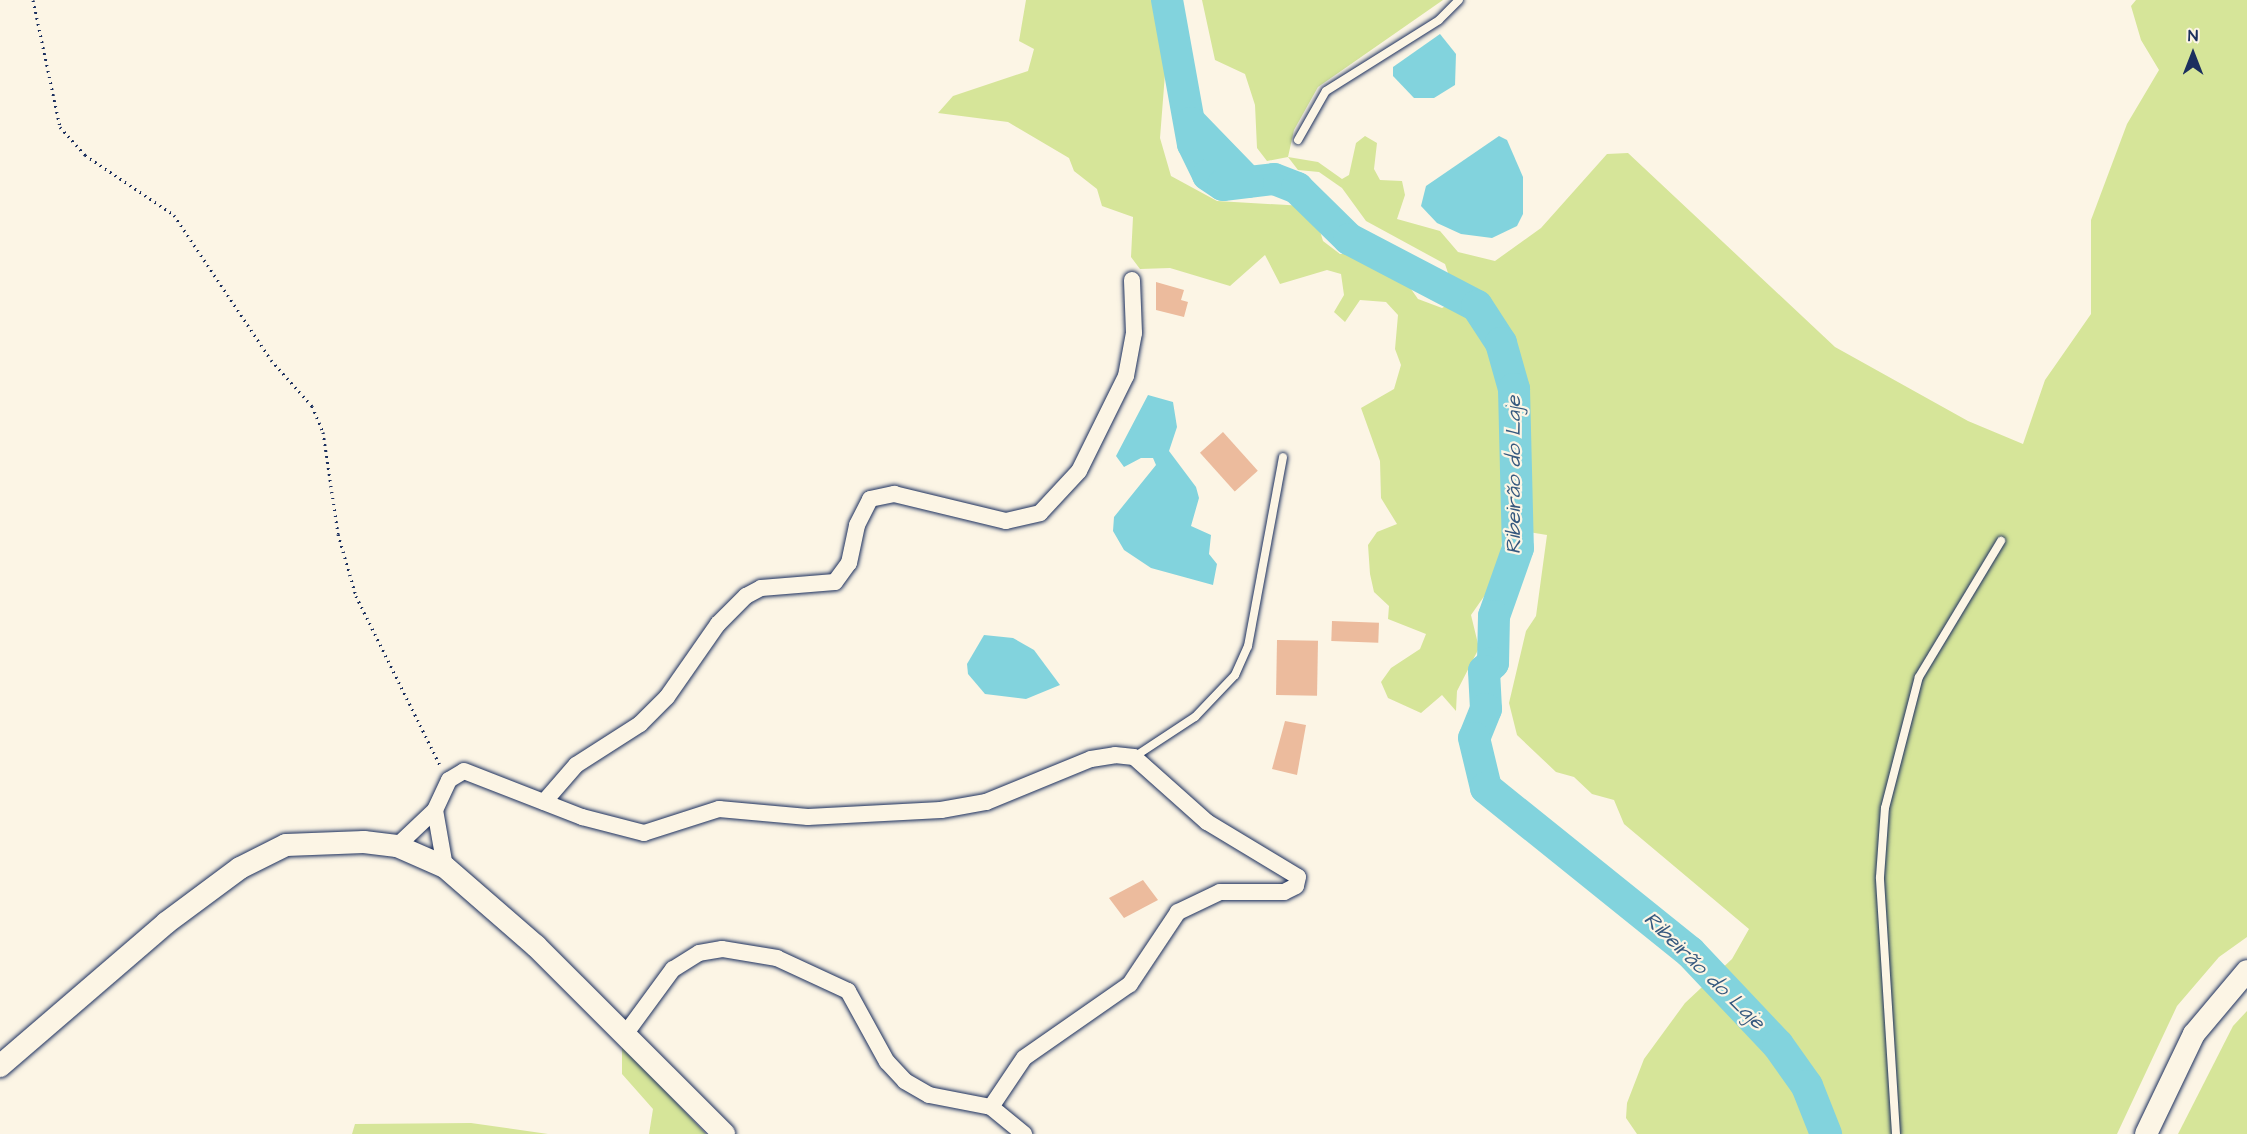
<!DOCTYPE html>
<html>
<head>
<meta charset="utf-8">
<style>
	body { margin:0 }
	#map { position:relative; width:2247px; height:1134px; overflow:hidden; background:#fcf5e5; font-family:"Architects Daughter",sans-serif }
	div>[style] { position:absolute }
	.green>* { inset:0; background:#d6e599 }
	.water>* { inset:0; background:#82d3dd }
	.river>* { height:32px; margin:-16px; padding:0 16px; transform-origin:16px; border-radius:16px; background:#82d3dd }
	.building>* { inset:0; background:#ecbb9d; transform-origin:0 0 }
	.path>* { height:3px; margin-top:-1.5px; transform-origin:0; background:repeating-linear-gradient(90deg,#1b2f5e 0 1.5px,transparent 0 6px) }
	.roads { filter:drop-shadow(0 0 2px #1b2f5e) drop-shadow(0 0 2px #1b2f5e) }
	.service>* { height:8px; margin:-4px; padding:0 4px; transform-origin:4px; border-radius:4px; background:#fcf5e5 }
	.minor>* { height:16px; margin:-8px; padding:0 8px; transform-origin:8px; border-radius:8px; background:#fcf5e5 }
	.secondary>* { height:22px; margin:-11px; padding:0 11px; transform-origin:11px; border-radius:11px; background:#fcf5e5 }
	span { translate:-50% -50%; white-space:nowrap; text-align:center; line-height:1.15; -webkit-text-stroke:4.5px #fcf5e5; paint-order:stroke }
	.water-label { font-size:21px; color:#35587e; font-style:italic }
	.north { position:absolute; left:2163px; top:24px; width:60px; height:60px; -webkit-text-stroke:4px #fcf5e5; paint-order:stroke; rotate:0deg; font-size:16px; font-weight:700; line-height:24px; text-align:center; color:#1b2f5e }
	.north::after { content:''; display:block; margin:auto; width:21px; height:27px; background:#1b2f5e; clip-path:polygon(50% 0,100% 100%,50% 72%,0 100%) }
</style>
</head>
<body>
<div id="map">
	<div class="green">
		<div style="clip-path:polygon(1026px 0,1151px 0,1159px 16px,1165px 74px,1160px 138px,1171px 176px,1217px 201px,1305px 206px,1314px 211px,1323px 241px,1340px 254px,1354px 254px,1404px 279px,1418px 299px,1442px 308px,1453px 302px,1454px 291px,1445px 264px,1366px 221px,1342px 188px,1319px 172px,1298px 170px,1288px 157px,1267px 161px,1257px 148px,1255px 105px,1245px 74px,1215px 60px,1202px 0,1443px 0,1318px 87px,1294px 130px,1288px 157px,1318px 162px,1342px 179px,1349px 175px,1356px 143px,1365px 136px,1377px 143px,1374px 169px,1380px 180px,1402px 181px,1405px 195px,1397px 219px,1440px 231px,1458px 252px,1495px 261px,1541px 228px,1607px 154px,1628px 153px,1835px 347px,1968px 421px,2023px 444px,2045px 380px,2091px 314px,2091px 220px,2127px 124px,2159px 70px,2141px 40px,2131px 6px,2136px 0,2247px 0,2247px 937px,2219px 957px,2177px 1006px,2117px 1134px,1637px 1134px,1626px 1118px,1627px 1103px,1644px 1059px,1685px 1003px,1732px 959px,1749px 929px,1624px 824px,1614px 800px,1592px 794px,1574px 777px,1556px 772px,1517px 735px,1509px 703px,1526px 631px,1536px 616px,1547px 535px,1503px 528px,1499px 575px,1471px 615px,1479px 648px,1457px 691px,1456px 711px,1442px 695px,1421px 713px,1388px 698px,1381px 682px,1391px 668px,1420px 649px,1426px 634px,1388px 619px,1389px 606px,1374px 592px,1370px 574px,1368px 545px,1377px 532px,1397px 524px,1381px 498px,1380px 461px,1361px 408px,1394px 389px,1401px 365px,1395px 349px,1398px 315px,1386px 302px,1360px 300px,1345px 322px,1334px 312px,1344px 295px,1341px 274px,1327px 270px,1280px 284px,1265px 255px,1230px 286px,1170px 268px,1140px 269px,1131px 257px,1133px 217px,1102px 206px,1097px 189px,1074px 171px,1069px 158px,1008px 122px,938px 113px,953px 96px,1028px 71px,1034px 49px,1019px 41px)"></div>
		<div style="clip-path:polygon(2247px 1011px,2247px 1134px,2178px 1134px,2233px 1026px)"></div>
		<div style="clip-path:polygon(622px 1045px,706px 1134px,649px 1134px,653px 1109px,622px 1074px)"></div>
		<div style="clip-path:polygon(471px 1123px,548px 1134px,352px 1134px,355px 1124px)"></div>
	</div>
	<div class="water">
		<div style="clip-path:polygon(1440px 34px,1456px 54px,1455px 85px,1434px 98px,1414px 98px,1393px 76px,1393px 67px)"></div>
		<div style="clip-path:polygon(1499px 136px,1507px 140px,1523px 177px,1523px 214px,1517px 226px,1492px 238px,1461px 234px,1437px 223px,1421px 206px,1426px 186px)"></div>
		<div style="clip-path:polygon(1148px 395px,1173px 402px,1177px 427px,1169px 451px,1196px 487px,1199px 498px,1191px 526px,1211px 535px,1209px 554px,1217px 564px,1213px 585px,1151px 568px,1124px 550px,1113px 531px,1114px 517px,1156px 465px,1153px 458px,1141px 458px,1124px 467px,1116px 456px)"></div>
		<div style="clip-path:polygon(984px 635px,1013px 638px,1034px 650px,1060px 685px,1026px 699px,985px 694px,968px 674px,967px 664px)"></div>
	</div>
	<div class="river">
		<div style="left:1167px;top:0;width:146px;rotate:79.8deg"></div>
		<div style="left:1193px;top:144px;width:34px;rotate:64deg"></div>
		<div style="left:1208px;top:175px;width:18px;rotate:34deg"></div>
		<div style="left:1223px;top:185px;width:51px;rotate:-6.7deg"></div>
		<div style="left:1274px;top:179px;width:25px;rotate:21deg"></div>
		<div style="left:1297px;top:188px;width:73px;rotate:44.4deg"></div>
		<div style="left:1349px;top:239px;width:144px;rotate:27.6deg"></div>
		<div style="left:1477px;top:306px;width:44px;rotate:57deg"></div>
		<div style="left:1501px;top:343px;width:48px;rotate:74.2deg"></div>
		<div style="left:1514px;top:389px;width:159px;rotate:88.6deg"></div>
		<div style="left:1518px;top:548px;width:72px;rotate:109.4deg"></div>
		<div style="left:1494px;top:616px;width:47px;rotate:91.2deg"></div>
		<div style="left:1493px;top:663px;width:12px;rotate:138deg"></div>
		<div style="left:1484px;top:671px;width:38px;rotate:87deg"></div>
		<div style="left:1486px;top:709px;width:31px;rotate:112deg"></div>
		<div style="left:1474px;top:738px;width:51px;rotate:76.5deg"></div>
		<div style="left:1486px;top:788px;width:262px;rotate:38.8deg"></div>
		<div style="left:1690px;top:952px;width:128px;rotate:46.6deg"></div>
		<div style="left:1778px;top:1045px;width:50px;rotate:54.7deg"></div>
		<div style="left:1807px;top:1086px;width:52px;rotate:68.4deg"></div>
		<div style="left:1191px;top:123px;width:82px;rotate:46deg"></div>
	</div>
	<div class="building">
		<div style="clip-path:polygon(1156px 282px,1184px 290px,1181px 300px,1188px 302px,1184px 317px,1156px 310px)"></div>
		<div style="left:1223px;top:432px;width:52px;height:31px;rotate:48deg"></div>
		<div style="left:1332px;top:621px;width:47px;height:20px;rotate:2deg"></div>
		<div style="left:1277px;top:640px;width:41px;height:55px;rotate:1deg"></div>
		<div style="clip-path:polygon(1285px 721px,1306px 725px,1297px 775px,1272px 769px)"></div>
		<div style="clip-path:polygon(1143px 880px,1158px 900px,1124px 918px,1109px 898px)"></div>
	</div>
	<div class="path">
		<div style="left:33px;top:0;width:130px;rotate:78deg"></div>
		<div style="left:60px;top:127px;width:38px;rotate:48deg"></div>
		<div style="left:85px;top:155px;width:107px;rotate:34deg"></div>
		<div style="left:174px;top:215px;width:174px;rotate:56.2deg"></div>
		<div style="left:271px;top:360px;width:62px;rotate:48.3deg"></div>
		<div style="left:312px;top:406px;width:28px;rotate:67deg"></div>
		<div style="left:323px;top:432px;width:103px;rotate:81.6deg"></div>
		<div style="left:338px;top:534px;width:65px;rotate:73.8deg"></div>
		<div style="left:356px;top:596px;width:191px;rotate:63.6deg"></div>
	</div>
	<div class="roads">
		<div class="service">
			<div style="left:1298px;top:140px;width:56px;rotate:-60.3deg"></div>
			<div style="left:1326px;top:91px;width:133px;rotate:-32.1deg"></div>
			<div style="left:1439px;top:20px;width:28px;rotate:-45deg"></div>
			<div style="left:1134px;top:757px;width:73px;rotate:-33.3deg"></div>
			<div style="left:1195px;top:717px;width:58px;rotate:-46.4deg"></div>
			<div style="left:1235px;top:675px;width:32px;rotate:-66deg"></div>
			<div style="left:1248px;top:646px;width:192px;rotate:-79.5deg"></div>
			<div style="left:1896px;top:1134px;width:257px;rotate:-93.6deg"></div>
			<div style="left:1880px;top:877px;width:69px;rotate:-85.9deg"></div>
			<div style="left:1885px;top:808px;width:135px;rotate:-75.5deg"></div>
			<div style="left:1919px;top:677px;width:159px;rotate:-58.9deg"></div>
		</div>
		<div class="minor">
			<div style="left:544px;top:802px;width:49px;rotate:-49.1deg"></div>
			<div style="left:576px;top:765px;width:76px;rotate:-32.6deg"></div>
			<div style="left:640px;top:724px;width:38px;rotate:-45deg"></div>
			<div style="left:667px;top:697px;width:89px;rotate:-55.1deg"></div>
			<div style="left:718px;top:624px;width:40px;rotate:-45deg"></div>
			<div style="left:746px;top:596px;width:17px;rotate:-28deg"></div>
			<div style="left:761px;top:588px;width:74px;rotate:-4.6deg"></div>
			<div style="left:835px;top:582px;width:24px;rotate:-54deg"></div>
			<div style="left:849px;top:563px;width:39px;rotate:-78deg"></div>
			<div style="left:857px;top:525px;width:29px;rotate:-63deg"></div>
			<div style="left:870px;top:499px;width:25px;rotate:-12deg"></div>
			<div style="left:894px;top:494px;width:115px;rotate:13.6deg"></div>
			<div style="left:1006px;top:521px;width:35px;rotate:-13deg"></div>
			<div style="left:1040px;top:513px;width:57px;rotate:-47.1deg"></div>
			<div style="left:1079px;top:471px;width:106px;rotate:-63.7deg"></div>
			<div style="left:1126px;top:376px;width:44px;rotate:-79.5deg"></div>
			<div style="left:1134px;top:333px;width:53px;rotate:-92.2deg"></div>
			<div style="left:435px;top:810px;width:58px;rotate:80deg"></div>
			<div style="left:397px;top:846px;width:52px;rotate:-43.5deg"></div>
			<div style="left:435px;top:810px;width:33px;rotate:-65deg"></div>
			<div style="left:449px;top:780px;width:17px;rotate:-31deg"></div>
			<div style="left:464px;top:771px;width:127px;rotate:21.3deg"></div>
			<div style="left:582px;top:817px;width:64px;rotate:14.5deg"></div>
			<div style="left:644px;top:833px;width:79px;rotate:-17.7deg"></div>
			<div style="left:719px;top:809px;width:89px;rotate:5.1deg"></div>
			<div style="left:808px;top:817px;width:133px;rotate:-3deg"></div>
			<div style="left:941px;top:810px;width:46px;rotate:-10.1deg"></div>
			<div style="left:986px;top:802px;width:113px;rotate:-22.3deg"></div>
			<div style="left:1091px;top:759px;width:24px;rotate:-9deg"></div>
			<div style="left:1115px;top:755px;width:19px;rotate:6deg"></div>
			<div style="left:1134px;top:757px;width:98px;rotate:41.7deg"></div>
			<div style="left:1207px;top:822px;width:106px;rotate:31.1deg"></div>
			<div style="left:1298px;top:877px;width:9px;rotate:103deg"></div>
			<div style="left:1296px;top:886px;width:13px;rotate:153deg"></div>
			<div style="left:1284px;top:892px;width:64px;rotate:180deg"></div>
			<div style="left:1220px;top:892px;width:47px;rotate:154.5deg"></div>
			<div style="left:1178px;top:912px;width:87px;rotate:123.7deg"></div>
			<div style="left:1130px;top:984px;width:129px;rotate:145.1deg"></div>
			<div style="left:1024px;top:1058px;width:59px;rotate:124deg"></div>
			<div style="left:991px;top:1107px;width:63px;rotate:-169deg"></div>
			<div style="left:929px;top:1095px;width:28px;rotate:-150deg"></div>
			<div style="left:905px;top:1081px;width:26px;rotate:-133deg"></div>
			<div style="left:887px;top:1062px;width:81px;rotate:-118.8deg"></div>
			<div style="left:848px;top:991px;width:78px;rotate:-155.1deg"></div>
			<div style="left:777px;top:958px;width:56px;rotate:-170.7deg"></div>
			<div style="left:722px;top:949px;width:23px;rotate:170deg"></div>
			<div style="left:699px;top:953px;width:31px;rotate:148deg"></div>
			<div style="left:673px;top:969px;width:79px;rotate:126.3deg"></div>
			<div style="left:991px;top:1107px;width:43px;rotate:39.3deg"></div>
		</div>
		<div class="secondary">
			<div style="left:0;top:1066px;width:219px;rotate:-40.7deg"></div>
			<div style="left:166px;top:923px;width:92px;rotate:-36.6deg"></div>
			<div style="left:240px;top:868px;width:51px;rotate:-26.6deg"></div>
			<div style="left:286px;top:845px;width:78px;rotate:-2.2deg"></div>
			<div style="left:364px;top:842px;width:33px;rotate:7deg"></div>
			<div style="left:397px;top:846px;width:52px;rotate:23.6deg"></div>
			<div style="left:445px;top:867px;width:121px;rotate:41deg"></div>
			<div style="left:536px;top:946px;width:266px;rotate:45deg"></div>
			<div style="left:2146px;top:1134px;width:111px;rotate:-64.4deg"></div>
			<div style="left:2194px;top:1034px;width:82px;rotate:-49.9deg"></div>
		</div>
	</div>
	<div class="water-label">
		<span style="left:1514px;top:475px;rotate:-90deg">Ribeirão do Laje</span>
		<span style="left:1704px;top:971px;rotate:44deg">Ribeirão do Laje</span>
	</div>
	<div class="north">N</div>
</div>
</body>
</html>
